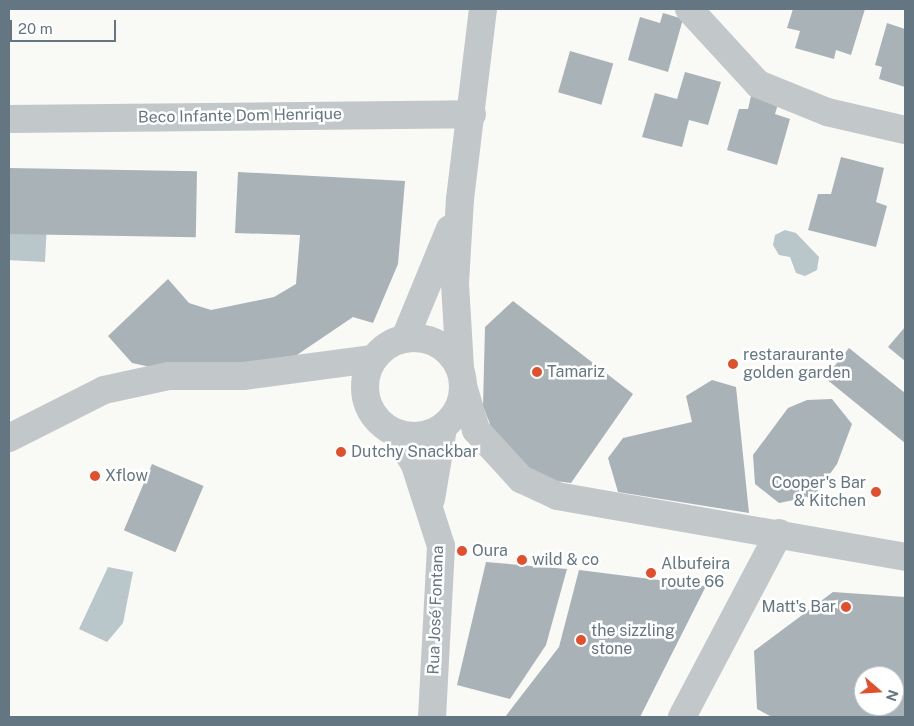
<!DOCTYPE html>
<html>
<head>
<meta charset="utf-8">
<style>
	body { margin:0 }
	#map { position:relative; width:914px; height:726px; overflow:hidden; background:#f9f9f6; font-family:"Public Sans",sans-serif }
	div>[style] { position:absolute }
	.water>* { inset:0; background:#b9c6ca; transform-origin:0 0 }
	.building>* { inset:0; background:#a9b2b7; transform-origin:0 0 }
	.minor>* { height:28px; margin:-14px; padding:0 14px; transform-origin:14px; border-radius:14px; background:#c2c7ca }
	.tertiary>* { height:28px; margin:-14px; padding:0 14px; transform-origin:14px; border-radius:14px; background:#c2c7ca }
	.tertiary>.ring { margin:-14px; padding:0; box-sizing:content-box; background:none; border:28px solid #c2c7ca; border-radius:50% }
	.dots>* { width:14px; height:14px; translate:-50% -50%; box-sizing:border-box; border:2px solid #fff; border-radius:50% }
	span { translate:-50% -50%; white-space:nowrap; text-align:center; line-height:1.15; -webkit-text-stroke:5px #fff; paint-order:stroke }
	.street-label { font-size:16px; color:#647681 }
	.poi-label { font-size:16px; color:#647681 }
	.left { translate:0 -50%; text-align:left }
	.right { translate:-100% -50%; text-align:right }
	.frame { position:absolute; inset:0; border:10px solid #647681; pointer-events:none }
	.north { position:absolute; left:854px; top:666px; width:50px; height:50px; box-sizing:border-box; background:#fff; border:1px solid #c1c8cd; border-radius:50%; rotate:109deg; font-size:14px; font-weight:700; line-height:20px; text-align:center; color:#647681 }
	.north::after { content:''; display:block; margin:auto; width:18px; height:22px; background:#e24f2d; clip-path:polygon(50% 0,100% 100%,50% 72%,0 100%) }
	.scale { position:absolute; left:10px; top:20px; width:106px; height:22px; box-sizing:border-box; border:2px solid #647681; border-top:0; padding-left:6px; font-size:15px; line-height:18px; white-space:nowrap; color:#647681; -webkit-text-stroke:4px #fff; paint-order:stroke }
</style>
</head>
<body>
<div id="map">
	<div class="water">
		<div style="left:9px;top:222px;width:38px;height:38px;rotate:3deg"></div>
		<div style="clip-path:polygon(785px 230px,796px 233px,819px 257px,817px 270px,805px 276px,796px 273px,790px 257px,779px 255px,773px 245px,775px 235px)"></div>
		<div style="clip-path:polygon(108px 567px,133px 572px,123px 623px,107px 642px,79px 629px)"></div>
	</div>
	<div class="building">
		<div style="clip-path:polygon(793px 9px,865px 9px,851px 55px,836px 50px,834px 59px,795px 48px,800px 31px,787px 28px)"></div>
		<div style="clip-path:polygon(663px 13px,683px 19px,668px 72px,628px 60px,640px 17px,660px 23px)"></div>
		<div style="clip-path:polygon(887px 23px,905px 29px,905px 87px,879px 79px,882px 67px,875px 65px)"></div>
		<div style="left:570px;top:51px;width:45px;height:43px;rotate:16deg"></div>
		<div style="clip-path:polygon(685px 72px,721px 82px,708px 125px,689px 120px,682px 147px,642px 137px,655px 93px,677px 99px)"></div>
		<div style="clip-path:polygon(751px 96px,778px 104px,775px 114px,790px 119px,777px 165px,727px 150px,739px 109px,748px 109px)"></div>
		<div style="clip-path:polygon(841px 157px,884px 168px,876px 202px,887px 206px,876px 247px,808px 230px,818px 194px,831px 194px)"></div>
		<div style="left:9px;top:168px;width:188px;height:66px;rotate:1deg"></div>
		<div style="clip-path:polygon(238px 172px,405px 181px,398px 264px,373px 323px,353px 317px,288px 361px,160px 369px,132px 363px,108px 336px,168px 279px,189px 303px,211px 310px,274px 297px,296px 284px,300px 235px,235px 233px)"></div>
		<div style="clip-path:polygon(513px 301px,633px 394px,571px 483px,541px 479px,496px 440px,483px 406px,485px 327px)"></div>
		<div style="clip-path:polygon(905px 327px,905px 361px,888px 347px)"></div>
		<div style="clip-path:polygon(849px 348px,905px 393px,905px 443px,825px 378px)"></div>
		<div style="clip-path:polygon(712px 380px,736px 387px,749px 513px,618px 492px,608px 458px,623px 438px,692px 422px,686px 396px)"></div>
		<div style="clip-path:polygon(832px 399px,852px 424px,837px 464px,814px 496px,779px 503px,755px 484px,753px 455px,788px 408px,807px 400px)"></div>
		<div style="left:152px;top:464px;width:56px;height:72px;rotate:23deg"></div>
		<div style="clip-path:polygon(486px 562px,567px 569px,546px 645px,510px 699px,457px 685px)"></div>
		<div style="clip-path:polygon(579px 570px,706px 586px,640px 717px,505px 717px,559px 647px)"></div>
		<div style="clip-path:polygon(evenodd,833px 592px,905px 597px,905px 717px,772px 717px,757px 709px,754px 651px,833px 592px,864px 676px,894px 676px,894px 706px,864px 706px,864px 676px)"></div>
	</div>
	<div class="minor">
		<div style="left:689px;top:9px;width:102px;rotate:47.4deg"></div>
		<div style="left:758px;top:84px;width:74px;rotate:22.1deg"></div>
		<div style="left:827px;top:112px;width:80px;rotate:13deg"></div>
		<div style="left:9px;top:119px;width:463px;rotate:-0.6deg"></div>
		<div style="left:464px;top:389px;width:43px;rotate:73.7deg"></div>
		<div style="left:476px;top:430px;width:67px;rotate:47.4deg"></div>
		<div style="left:521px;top:479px;width:40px;rotate:25deg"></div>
		<div style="left:557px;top:496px;width:353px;rotate:9.9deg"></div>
		<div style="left:9px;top:438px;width:106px;rotate:-26.8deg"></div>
		<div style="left:104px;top:390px;width:66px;rotate:-12.2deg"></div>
		<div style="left:169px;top:376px;width:74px"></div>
		<div style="left:243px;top:376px;width:131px;rotate:-7.5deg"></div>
		<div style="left:682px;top:717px;width:208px;rotate:-62.2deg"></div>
	</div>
	<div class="tertiary">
		<div class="ring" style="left:365px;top:338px;width:70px;height:70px"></div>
		<div style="left:405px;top:338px;width:118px;rotate:-67.6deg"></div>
		<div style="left:460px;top:368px;width:85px;rotate:-93.4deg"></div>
		<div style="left:455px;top:283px;width:84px;rotate:-86.6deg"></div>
		<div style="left:460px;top:199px;width:191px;rotate:-83.1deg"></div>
		<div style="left:396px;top:433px;width:37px;rotate:59deg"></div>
		<div style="left:415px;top:465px;width:85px;rotate:72.2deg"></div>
		<div style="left:441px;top:546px;width:171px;rotate:93deg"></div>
		<div style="left:431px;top:499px;width:72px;rotate:-80.4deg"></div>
	</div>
	<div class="dots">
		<div style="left:733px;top:364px;background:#e24f2d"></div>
		<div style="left:537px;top:372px;background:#e24f2d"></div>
		<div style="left:341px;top:452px;background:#e24f2d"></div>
		<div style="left:95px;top:476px;background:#e24f2d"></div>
		<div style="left:876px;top:492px;background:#e24f2d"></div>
		<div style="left:462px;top:551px;background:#e24f2d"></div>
		<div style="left:522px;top:560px;background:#e24f2d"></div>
		<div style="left:651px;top:573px;background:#e24f2d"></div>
		<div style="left:846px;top:607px;background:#e24f2d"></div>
		<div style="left:581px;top:640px;background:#e24f2d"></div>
	</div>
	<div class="street-label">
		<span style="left:240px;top:116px;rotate:-1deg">Beco Infante Dom Henrique</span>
		<span style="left:436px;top:610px;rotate:-88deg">Rua José Fontana</span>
	</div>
	<div class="poi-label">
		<span class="left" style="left:743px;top:364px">restaraurante<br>golden garden</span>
		<span class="left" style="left:547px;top:372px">Tamariz</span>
		<span class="left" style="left:351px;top:452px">Dutchy Snackbar</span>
		<span class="left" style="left:105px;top:476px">Xflow</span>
		<span class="right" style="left:866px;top:492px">Cooper's Bar<br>&amp; Kitchen</span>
		<span class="left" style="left:472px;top:551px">Oura</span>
		<span class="left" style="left:532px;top:560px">wild &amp; co</span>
		<span class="left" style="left:661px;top:573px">Albufeira<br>route 66</span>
		<span class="right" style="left:836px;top:607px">Matt's Bar</span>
		<span class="left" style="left:591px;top:640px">the sizzling<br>stone</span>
	</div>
	<div class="frame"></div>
	<div class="north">N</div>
	<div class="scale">20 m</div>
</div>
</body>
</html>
